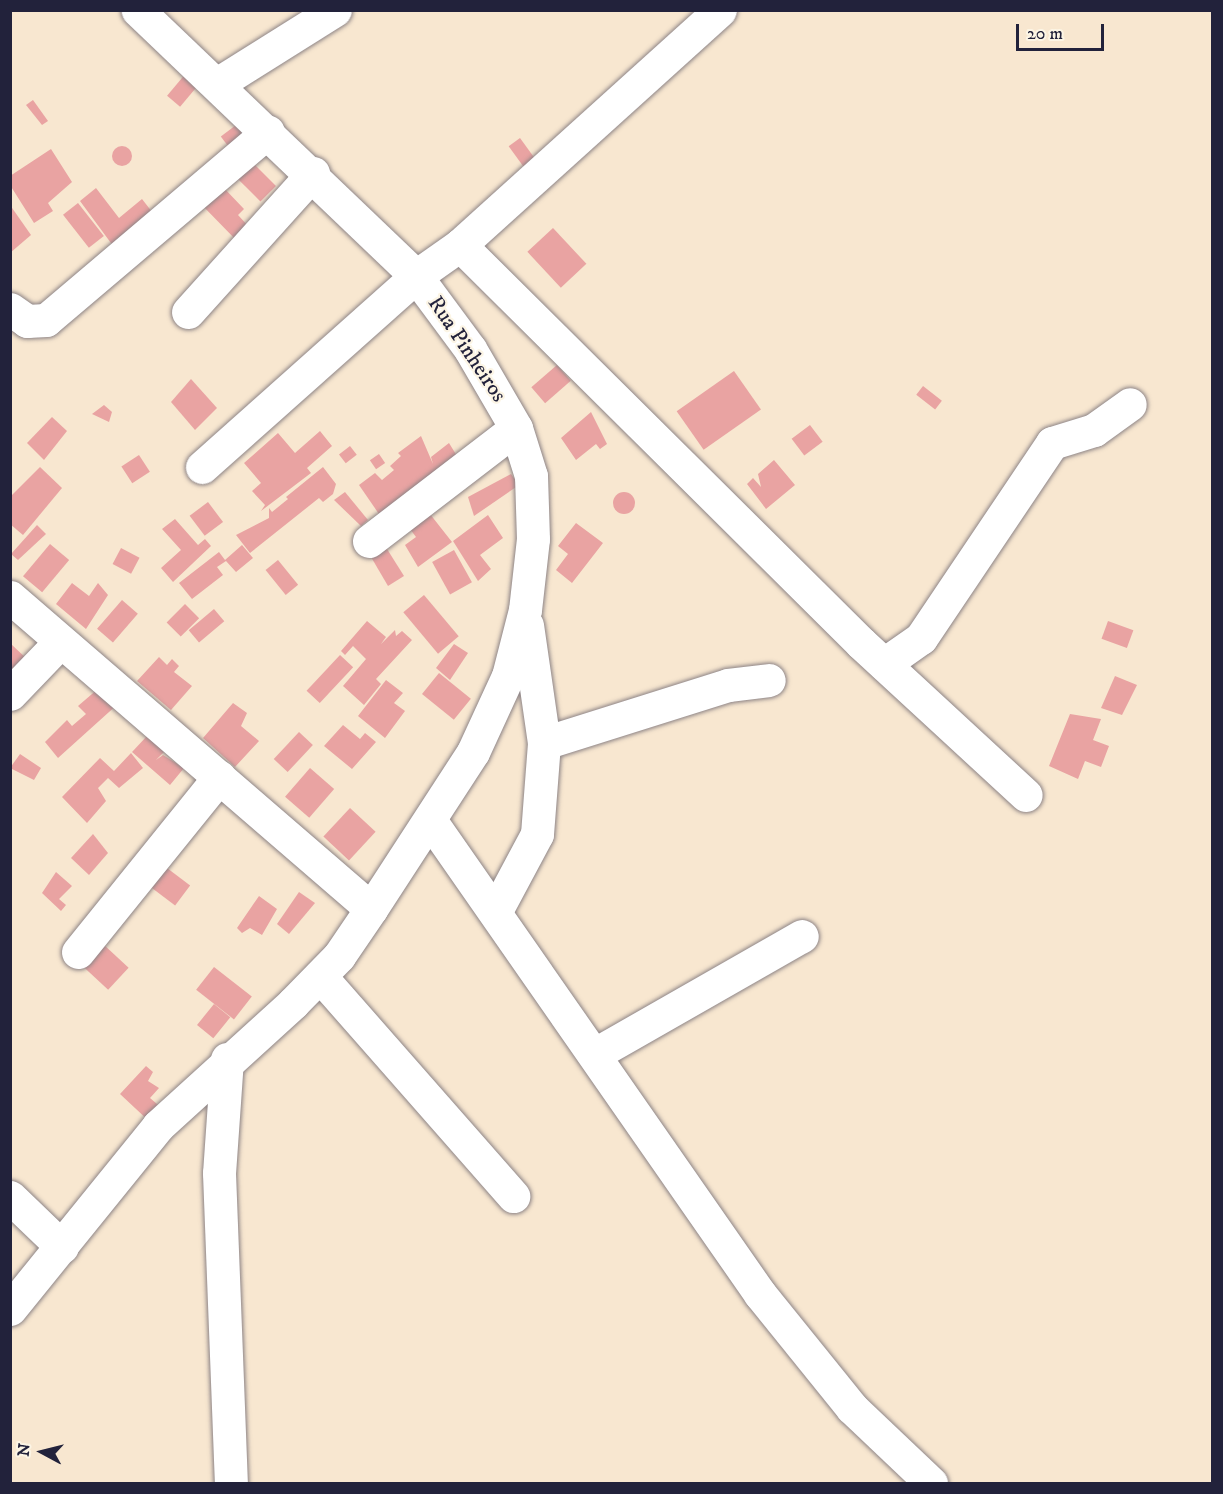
<!DOCTYPE html>
<html>
<head>
<meta charset="utf-8">
<style>
	body { margin:0 }
	#map { position:relative; width:1223px; height:1494px; overflow:hidden; background:#f8e7d0; font-family:"IM FELL DW Pica",serif }
	div>[style] { position:absolute }
	.building>* { inset:0; background:#e9a3a2; transform-origin:0 0 }
	.round { border-radius:50% }
	.roads { filter:drop-shadow(0 0 2px #8d8486) drop-shadow(0 0 2px #8d8486) }
	.minor>* { height:33px; margin:-16.5px; padding:0 16.5px; transform-origin:16.5px; border-radius:16.5px; background:#fff }
	span { translate:-50% -50%; white-space:nowrap; text-align:center; line-height:1.15; -webkit-text-stroke:4.5px #fcf5e5; paint-order:stroke }
	.street-label { font-size:22px; color:#22223b }
	.frame { position:absolute; inset:0; border:12px solid #22223b; pointer-events:none }
	.north { position:absolute; left:12px; top:1422px; width:60px; height:60px; -webkit-text-stroke:4px #fcf5e5; paint-order:stroke; rotate:277deg; font-size:16px; font-weight:700; line-height:24px; text-align:center; color:#22223b }
	.north::after { content:''; display:block; margin:auto; width:21px; height:27px; background:#22223b; clip-path:polygon(50% 0,100% 100%,50% 72%,0 100%) }
	.scale { position:absolute; left:1016px; top:24px; width:88px; height:27px; box-sizing:border-box; border:3px solid #22223b; border-top:0; padding-left:8px; font-size:18px; line-height:21px; white-space:nowrap; color:#22223b; -webkit-text-stroke:4px #fcf5e5; paint-order:stroke }
</style>
</head>
<body>
<div id="map">
	<div class="building">
		<div style="left:187px;top:72px;width:17px;height:31px;rotate:40deg"></div>
		<div style="clip-path:polygon(33px 100px,48px 121px,42px 125px,26px 105px)"></div>
		<div style="left:240px;top:122px;width:20px;height:24px;rotate:53deg"></div>
		<div style="left:520px;top:138px;width:29px;height:14px;rotate:54deg"></div>
		<div class="round" style="left:112px;top:146px;width:20px;height:20px"></div>
		<div style="clip-path:polygon(51px 149px,72px 182px,48px 203px,53px 211px,34px 223px,10px 185px,10px 176px)"></div>
		<div style="left:247px;top:157px;width:41px;height:22px;rotate:45deg"></div>
		<div style="clip-path:polygon(223px 187px,244px 209px,238px 215px,251px 229px,238px 242px,198px 201px)"></div>
		<div style="clip-path:polygon(96px 188px,119px 218px,142px 199px,156px 217px,122px 258px,80px 201px)"></div>
		<div style="left:78px;top:203px;width:42px;height:19px;rotate:52deg"></div>
		<div style="clip-path:polygon(10px 205px,31px 235px,10px 253px)"></div>
		<div style="left:553px;top:228px;width:49px;height:35px;rotate:47deg"></div>
		<div style="left:557px;top:365px;width:21px;height:34px;rotate:49deg"></div>
		<div style="left:734px;top:371px;width:47px;height:70px;rotate:55deg"></div>
		<div style="clip-path:polygon(191px 379px,217px 408px,195px 430px,171px 402px)"></div>
		<div style="left:923px;top:386px;width:24px;height:11px;rotate:38deg"></div>
		<div style="clip-path:polygon(104px 405px,112px 412px,109px 422px,92px 414px)"></div>
		<div style="clip-path:polygon(591px 412px,607px 444px,600px 449px,596px 444px,576px 460px,561px 438px)"></div>
		<div style="clip-path:polygon(52px 417px,67px 431px,44px 460px,27px 443px)"></div>
		<div style="left:810px;top:425px;width:21px;height:23px;rotate:53deg"></div>
		<div style="clip-path:polygon(320px 431px,332px 446px,307px 468px,311px 473px,261px 511px,265px 505px,252px 491px,261px 483px,244px 463px,278px 433px,295px 453px)"></div>
		<div style="clip-path:polygon(421px 436px,433px 464px,431px 457px,449px 443px,457px 456px,381px 517px,359px 485px,375px 473px,382px 480px,394px 470px,390px 466px,401px 456px,398px 453px)"></div>
		<div style="left:350px;top:446px;width:11px;height:14px;rotate:52deg"></div>
		<div style="left:379px;top:454px;width:11px;height:11px;rotate:56deg"></div>
		<div style="left:139px;top:455px;width:20px;height:21px;rotate:57deg"></div>
		<div style="clip-path:polygon(774px 460px,795px 485px,766px 509px,747px 484px,753px 478px,761px 487px,758px 474px)"></div>
		<div style="clip-path:polygon(40px 467px,62px 488px,23px 535px,10px 524px,10px 497px)"></div>
		<div style="clip-path:polygon(323px 467px,336px 484px,333px 494px,323px 502px,319px 498px,250px 553px,236px 535px,269px 518px,269px 508px,272px 512px,288px 499px,293px 504px,286px 497px)"></div>
		<div style="clip-path:polygon(511px 474px,519px 485px,474px 516px,468px 497px)"></div>
		<div style="clip-path:polygon(345px 492px,368px 520px,361px 526px,334px 500px)"></div>
		<div class="round" style="left:613px;top:492px;width:22px;height:22px"></div>
		<div style="left:208px;top:502px;width:25px;height:23px;rotate:53deg"></div>
		<div style="clip-path:polygon(430px 514px,452px 542px,418px 567px,405px 545px,416px 537px,410px 529px)"></div>
		<div style="clip-path:polygon(488px 515px,503px 538px,480px 555px,491px 569px,478px 581px,453px 541px)"></div>
		<div style="clip-path:polygon(175px 519px,198px 545px,205px 539px,211px 546px,173px 582px,161px 568px,181px 550px,162px 529px)"></div>
		<div style="clip-path:polygon(576px 523px,603px 543px,572px 583px,556px 570px,568px 554px,558px 546px)"></div>
		<div style="clip-path:polygon(37px 525px,46px 534px,18px 560px,11px 554px)"></div>
		<div style="clip-path:polygon(377px 533px,404px 576px,388px 586px,364px 545px)"></div>
		<div style="left:50px;top:544px;width:25px;height:42px;rotate:40deg"></div>
		<div style="clip-path:polygon(242px 545px,253px 558px,236px 572px,226px 561px,217px 567px,223px 575px,192px 599px,179px 583px,219px 552px,225px 560px)"></div>
		<div style="left:121px;top:548px;width:21px;height:18px;rotate:28deg"></div>
		<div style="left:454px;top:550px;width:37px;height:25px;rotate:61deg"></div>
		<div style="left:278px;top:560px;width:32px;height:16px;rotate:51deg"></div>
		<div style="clip-path:polygon(72px 583px,89px 596px,98px 583px,108px 595px,86px 629px,56px 604px)"></div>
		<div style="left:424px;top:595px;width:54px;height:27px;rotate:50deg"></div>
		<div style="left:122px;top:600px;width:21px;height:38px;rotate:41deg"></div>
		<div style="left:185px;top:604px;width:20px;height:26px;rotate:45deg"></div>
		<div style="left:214px;top:609px;width:16px;height:33px;rotate:50deg"></div>
		<div style="clip-path:polygon(367px 621px,386px 637px,381px 644px,395px 630px,396px 636px,402px 631px,412px 640px,376px 679px,381px 684px,364px 705px,343px 686px,366px 659px,353px 646px,345px 655px,341px 651px)"></div>
		<div style="left:1108px;top:621px;width:27px;height:19px;rotate:20deg"></div>
		<div style="clip-path:polygon(10px 643px,29px 661px,10px 680px)"></div>
		<div style="clip-path:polygon(454px 644px,468px 653px,450px 680px,436px 668px)"></div>
		<div style="left:340px;top:655px;width:18px;height:49px;rotate:43deg"></div>
		<div style="clip-path:polygon(159px 657px,167px 665px,172px 659px,179px 666px,174px 672px,192px 686px,171px 710px,137px 681px)"></div>
		<div style="left:439px;top:673px;width:41px;height:27px;rotate:39deg"></div>
		<div style="clip-path:polygon(1115px 676px,1137px 685px,1122px 715px,1101px 708px)"></div>
		<div style="clip-path:polygon(386px 680px,403px 693px,394px 703px,405px 711px,385px 738px,358px 716px)"></div>
		<div style="clip-path:polygon(99px 688px,119px 703px,58px 758px,45px 742px,67px 720px,72px 726px,86px 714px,78px 706px)"></div>
		<div style="clip-path:polygon(233px 703px,247px 713px,241px 726px,259px 741px,235px 767px,203px 738px)"></div>
		<div style="clip-path:polygon(1070px 714px,1101px 719px,1093px 740px,1109px 746px,1101px 767px,1085px 761px,1078px 779px,1049px 766px)"></div>
		<div style="clip-path:polygon(343px 725px,360px 739px,365px 733px,376px 742px,352px 769px,324px 746px)"></div>
		<div style="left:299px;top:732px;width:19px;height:37px;rotate:43deg"></div>
		<div style="clip-path:polygon(147px 736px,164px 752px,156px 760px,163px 755px,184px 768px,170px 785px,132px 752px)"></div>
		<div style="clip-path:polygon(131px 753px,143px 768px,119px 788px,108px 778px,98px 788px,106px 801px,87px 823px,62px 797px,100px 758px,114px 771px)"></div>
		<div style="clip-path:polygon(20px 754px,41px 768px,34px 780px,10px 768px)"></div>
		<div style="left:310px;top:768px;width:32px;height:38px;rotate:41deg"></div>
		<div style="left:350px;top:808px;width:35px;height:39px;rotate:43deg"></div>
		<div style="clip-path:polygon(93px 834px,108px 853px,89px 875px,71px 858px)"></div>
		<div style="left:163px;top:865px;width:34px;height:25px;rotate:37deg"></div>
		<div style="clip-path:polygon(56px 872px,72px 886px,59px 899px,66px 905px,61px 911px,42px 893px)"></div>
		<div style="clip-path:polygon(299px 892px,315px 903px,289px 934px,277px 924px)"></div>
		<div style="clip-path:polygon(259px 896px,277px 909px,262px 935px,250px 928px,242px 933px,237px 928px)"></div>
		<div style="left:103px;top:944px;width:35px;height:30px;rotate:43deg"></div>
		<div style="left:214px;top:967px;width:48px;height:29px;rotate:38deg"></div>
		<div style="left:214px;top:1004px;width:21px;height:27px;rotate:39deg"></div>
		<div style="clip-path:polygon(146px 1066px,153px 1072px,148px 1081px,159px 1088px,150px 1098px,164px 1110px,151px 1123px,120px 1094px)"></div>
	</div>
	<div class="roads">
		<div class="minor">
			<div style="left:217px;top:84px;width:139px;rotate:-32.1deg"></div>
			<div style="left:460px;top:245px;width:350px;rotate:-42.1deg"></div>
			<div style="left:10px;top:309px;width:21px;rotate:35deg"></div>
			<div style="left:27px;top:321px;width:19px;rotate:-3deg"></div>
			<div style="left:46px;top:320px;width:291px;rotate:-40.3deg"></div>
			<div style="left:188px;top:312px;width:187px;rotate:-48deg"></div>
			<div style="left:202px;top:467px;width:287px;rotate:-41.7deg"></div>
			<div style="left:416px;top:276px;width:54px;rotate:-35.2deg"></div>
			<div style="left:460px;top:245px;width:565px;rotate:44.78deg"></div>
			<div style="left:861px;top:643px;width:224px;rotate:42.7deg"></div>
			<div style="left:369px;top:541px;width:185px;rotate:-37.5deg"></div>
			<div style="left:10px;top:597px;width:477px;rotate:40.8deg"></div>
			<div style="left:884px;top:664px;width:45px;rotate:-35.1deg"></div>
			<div style="left:921px;top:638px;width:235px;rotate:-56.1deg"></div>
			<div style="left:1052px;top:443px;width:44px;rotate:-17.2deg"></div>
			<div style="left:1094px;top:430px;width:44px;rotate:-35.8deg"></div>
			<div style="left:10px;top:694px;width:72px;rotate:-46.1deg"></div>
			<div style="left:544px;top:743px;width:193px;rotate:-17.5deg"></div>
			<div style="left:728px;top:685px;width:41px;rotate:-7deg"></div>
			<div style="left:430px;top:820px;width:578px;rotate:55.15deg"></div>
			<div style="left:760px;top:1294px;width:146px;rotate:51.1deg"></div>
			<div style="left:852px;top:1408px;width:109px;rotate:43.5deg"></div>
			<div style="left:497px;top:909px;width:85px;rotate:-61.9deg"></div>
			<div style="left:537px;top:834px;width:91px;rotate:-85.6deg"></div>
			<div style="left:544px;top:743px;width:119px;rotate:-98.2deg"></div>
			<div style="left:78px;top:952px;width:225px;rotate:-51.1deg"></div>
			<div style="left:320px;top:976px;width:293px;rotate:48.7deg"></div>
			<div style="left:595px;top:1054px;width:238px;rotate:-29.7deg"></div>
			<div style="left:227px;top:1059px;width:114px;rotate:94deg"></div>
			<div style="left:219px;top:1173px;width:311px;rotate:87.8deg"></div>
			<div style="left:10px;top:1197px;width:72px;rotate:43.9deg"></div>
			<div style="left:10px;top:1309px;width:235px;rotate:-51deg"></div>
			<div style="left:158px;top:1126px;width:183px;rotate:-42.3deg"></div>
			<div style="left:293px;top:1003px;width:66px;rotate:-45.6deg"></div>
			<div style="left:339px;top:956px;width:57px;rotate:-55.8deg"></div>
			<div style="left:371px;top:909px;width:187px;rotate:-57deg"></div>
			<div style="left:473px;top:752px;width:84px;rotate:-65.3deg"></div>
			<div style="left:508px;top:676px;width:68px;rotate:-75.6deg"></div>
			<div style="left:525px;top:610px;width:71px;rotate:-83.6deg"></div>
			<div style="left:533px;top:539px;width:63px;rotate:-91.8deg"></div>
			<div style="left:531px;top:476px;width:50px;rotate:-107.4deg"></div>
			<div style="left:516px;top:428px;width:91px;rotate:-120.2deg"></div>
			<div style="left:470px;top:349px;width:91px;rotate:-126.5deg"></div>
			<div style="left:416px;top:276px;width:385px;rotate:-136.3deg"></div>
		</div>
	</div>
	<div class="street-label">
		<span style="left:467px;top:349px;rotate:56deg">Rua Pinheiros</span>
	</div>
	<div class="frame"></div>
	<div class="north">N</div>
	<div class="scale">20 m</div>
</div>
</body>
</html>
